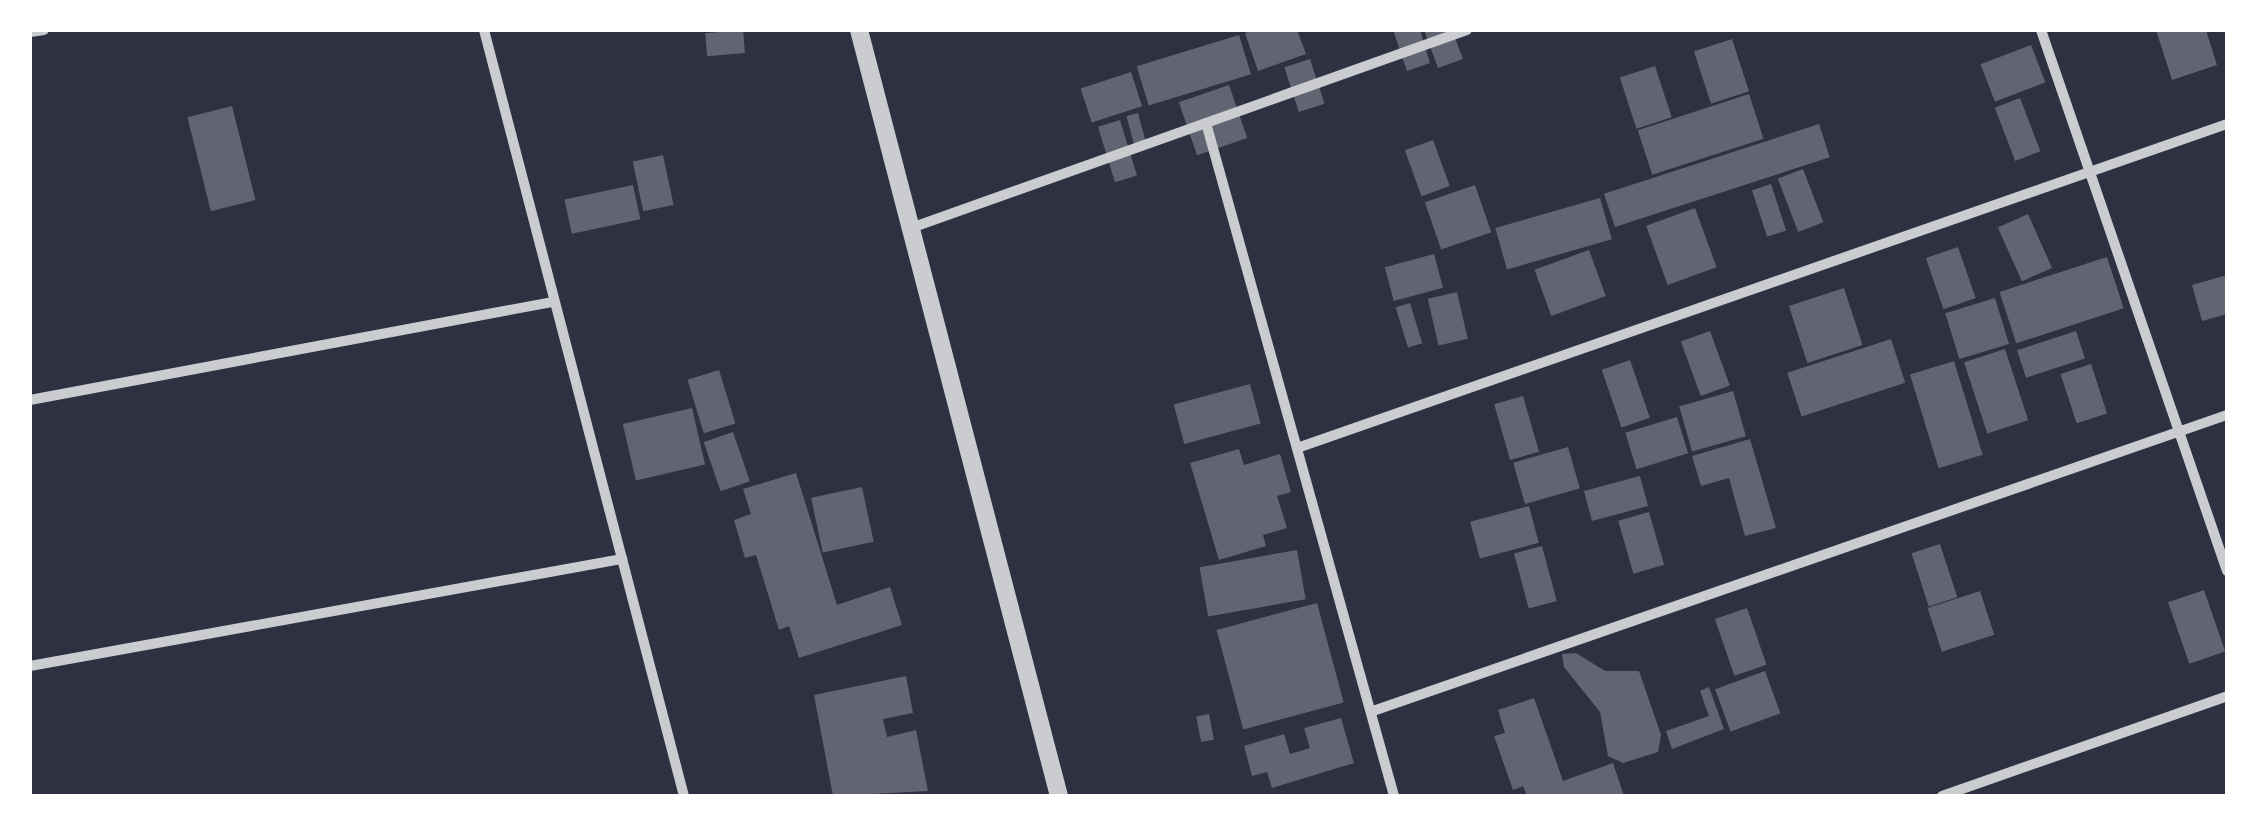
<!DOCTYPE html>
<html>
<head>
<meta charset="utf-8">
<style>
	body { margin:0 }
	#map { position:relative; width:2257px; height:826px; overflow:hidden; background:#2d3142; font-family:"Varela Round",sans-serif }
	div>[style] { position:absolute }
	.building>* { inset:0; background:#626471; transform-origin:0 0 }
	.minor>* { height:10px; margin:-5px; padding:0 5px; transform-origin:5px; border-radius:5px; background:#caccd0 }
	.tertiary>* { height:18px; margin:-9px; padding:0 9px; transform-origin:9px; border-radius:9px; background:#caccd0 }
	span { translate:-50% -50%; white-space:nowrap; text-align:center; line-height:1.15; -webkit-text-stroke:10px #fff; paint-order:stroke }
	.frame { position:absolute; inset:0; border:32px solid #fff; pointer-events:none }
</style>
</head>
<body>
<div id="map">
	<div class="building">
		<div style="left:743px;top:30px;width:23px;height:38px;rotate:85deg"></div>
		<div style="clip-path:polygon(1254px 30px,1297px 30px,1306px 54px,1258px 71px,1245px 33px)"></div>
		<div style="clip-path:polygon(1393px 30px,1420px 30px,1430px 63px,1407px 71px)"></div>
		<div style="clip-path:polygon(1424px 30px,1452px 30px,1463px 59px,1438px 68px)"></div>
		<div style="clip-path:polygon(2156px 30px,2206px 30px,2217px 65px,2172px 80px)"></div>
		<div style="left:1239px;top:35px;width:41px;height:107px;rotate:73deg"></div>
		<div style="left:1732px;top:39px;width:55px;height:40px;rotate:72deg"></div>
		<div style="left:2031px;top:45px;width:40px;height:54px;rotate:69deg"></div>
		<div style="left:1310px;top:59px;width:47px;height:27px;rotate:72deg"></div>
		<div style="left:1655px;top:66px;width:54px;height:37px;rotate:72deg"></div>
		<div style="left:1131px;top:72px;width:36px;height:53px;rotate:72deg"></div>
		<div style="left:1229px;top:85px;width:56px;height:53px;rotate:71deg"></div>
		<div style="left:1749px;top:94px;width:47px;height:117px;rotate:72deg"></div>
		<div style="left:2020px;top:98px;width:57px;height:27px;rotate:69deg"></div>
		<div style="left:232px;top:106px;width:97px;height:46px;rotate:76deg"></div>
		<div style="left:1138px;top:113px;width:34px;height:12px;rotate:75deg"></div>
		<div style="left:1120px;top:120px;width:58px;height:23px;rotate:73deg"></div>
		<div style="left:1819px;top:124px;width:35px;height:226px;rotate:72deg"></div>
		<div style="left:1433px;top:140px;width:49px;height:30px;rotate:70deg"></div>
		<div style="left:663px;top:155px;width:51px;height:31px;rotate:78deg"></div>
		<div style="left:1803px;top:169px;width:57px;height:27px;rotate:69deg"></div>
		<div style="left:1771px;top:184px;width:49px;height:20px;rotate:72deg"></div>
		<div style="left:633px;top:185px;width:35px;height:70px;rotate:78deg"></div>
		<div style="left:1475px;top:185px;width:50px;height:53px;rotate:71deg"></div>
		<div style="left:1600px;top:198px;width:43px;height:109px;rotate:74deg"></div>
		<div style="left:1695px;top:208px;width:63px;height:52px;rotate:70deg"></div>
		<div style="left:2028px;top:214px;width:59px;height:33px;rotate:66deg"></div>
		<div style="left:1958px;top:247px;width:54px;height:34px;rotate:71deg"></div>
		<div style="left:1589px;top:250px;width:49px;height:58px;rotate:70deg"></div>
		<div style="left:1434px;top:254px;width:35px;height:51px;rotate:75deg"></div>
		<div style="left:2107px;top:257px;width:54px;height:113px;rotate:72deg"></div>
		<div style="clip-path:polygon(2227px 275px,2227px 314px,2202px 321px,2192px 285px)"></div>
		<div style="left:1844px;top:288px;width:60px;height:58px;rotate:72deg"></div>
		<div style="left:1457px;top:292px;width:48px;height:30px;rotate:77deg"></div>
		<div style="left:1995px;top:298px;width:48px;height:52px;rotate:73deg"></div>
		<div style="left:1410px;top:303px;width:42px;height:15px;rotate:73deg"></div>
		<div style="left:1710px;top:331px;width:58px;height:31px;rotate:70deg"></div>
		<div style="left:2076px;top:331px;width:29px;height:62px;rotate:72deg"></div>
		<div style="left:1891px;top:339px;width:46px;height:109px;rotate:72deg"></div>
		<div style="left:2005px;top:349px;width:75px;height:43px;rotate:72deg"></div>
		<div style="left:1630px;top:360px;width:61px;height:30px;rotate:71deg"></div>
		<div style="left:1954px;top:361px;width:98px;height:46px;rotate:73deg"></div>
		<div style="left:2091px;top:364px;width:52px;height:32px;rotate:72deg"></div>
		<div style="left:719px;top:370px;width:56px;height:33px;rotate:73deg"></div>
		<div style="left:1250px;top:384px;width:41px;height:79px;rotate:75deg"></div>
		<div style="left:1733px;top:391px;width:47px;height:56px;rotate:74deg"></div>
		<div style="left:1523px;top:396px;width:58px;height:30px;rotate:74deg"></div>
		<div style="left:692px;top:408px;width:58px;height:71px;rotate:77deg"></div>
		<div style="left:1677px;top:417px;width:38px;height:54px;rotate:73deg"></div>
		<div style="left:733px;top:432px;width:52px;height:31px;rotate:71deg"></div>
		<div style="clip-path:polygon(1750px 439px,1776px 528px,1745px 536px,1729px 478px,1701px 486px,1692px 456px)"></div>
		<div style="left:1568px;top:447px;width:43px;height:57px;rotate:74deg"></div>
		<div style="clip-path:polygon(1239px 449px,1244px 465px,1280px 454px,1291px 492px,1277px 496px,1287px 528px,1263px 535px,1266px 546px,1219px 560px,1190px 463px)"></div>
		<div style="clip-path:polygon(796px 473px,837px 605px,890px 587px,902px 625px,799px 658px,789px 626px,779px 630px,756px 555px,745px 558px,734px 520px,751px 514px,743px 489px)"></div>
		<div style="left:1640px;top:476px;width:31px;height:58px;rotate:75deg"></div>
		<div style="left:862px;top:487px;width:56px;height:52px;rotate:78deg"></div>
		<div style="left:1529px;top:506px;width:38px;height:61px;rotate:75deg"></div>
		<div style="left:1649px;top:512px;width:55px;height:32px;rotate:74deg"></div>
		<div style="left:1940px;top:544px;width:56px;height:30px;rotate:72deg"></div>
		<div style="left:1542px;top:546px;width:57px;height:29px;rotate:75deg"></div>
		<div style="left:1297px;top:550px;width:50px;height:99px;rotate:80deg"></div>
		<div style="left:2204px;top:590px;width:65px;height:38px;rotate:71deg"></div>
		<div style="left:1980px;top:591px;width:46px;height:55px;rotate:72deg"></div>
		<div style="left:1317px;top:603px;width:103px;height:104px;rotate:75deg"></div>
		<div style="left:1747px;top:608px;width:60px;height:34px;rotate:71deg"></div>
		<div style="clip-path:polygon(1576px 653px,1605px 671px,1639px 671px,1661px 735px,1658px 752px,1623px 763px,1608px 756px,1600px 712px,1564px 667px,1562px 654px)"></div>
		<div style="left:1765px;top:671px;width:45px;height:53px;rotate:70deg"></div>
		<div style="clip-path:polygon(906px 676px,913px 713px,883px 719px,887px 737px,916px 730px,928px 791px,833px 796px,814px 695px)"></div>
		<div style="clip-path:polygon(1709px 687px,1724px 729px,1672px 749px,1666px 731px,1709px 716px,1700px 691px)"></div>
		<div style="clip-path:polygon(1534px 698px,1563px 781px,1613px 763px,1624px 796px,1527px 796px,1523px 786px,1513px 790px,1494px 736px,1505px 733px,1498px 710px)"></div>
		<div style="left:1209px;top:714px;width:26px;height:13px;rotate:79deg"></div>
		<div style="clip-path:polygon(1341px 718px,1354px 763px,1272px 788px,1267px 772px,1252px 776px,1244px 746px,1284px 734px,1290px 754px,1310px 748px,1304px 728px)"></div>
	</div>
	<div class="minor">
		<div style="left:484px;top:30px;width:792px;rotate:75.37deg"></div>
		<div style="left:2041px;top:30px;width:572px;rotate:71.03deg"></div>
		<div style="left:30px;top:32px;width:14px;rotate:-8deg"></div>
		<div style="left:1206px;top:123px;width:699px;rotate:74.39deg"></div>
		<div style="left:911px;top:228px;width:590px;rotate:-19.6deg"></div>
		<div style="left:30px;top:400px;width:531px;rotate:-10.63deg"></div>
		<div style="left:1300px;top:447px;width:982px;rotate:-19.21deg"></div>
		<div style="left:30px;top:666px;width:602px;rotate:-10.25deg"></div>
		<div style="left:1373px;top:711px;width:904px;rotate:-19.12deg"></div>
		<div style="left:1942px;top:796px;width:302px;rotate:-19.3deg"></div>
	</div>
	<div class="tertiary">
		<div style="left:859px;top:30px;width:792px;rotate:75.37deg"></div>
	</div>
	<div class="frame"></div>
</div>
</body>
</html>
